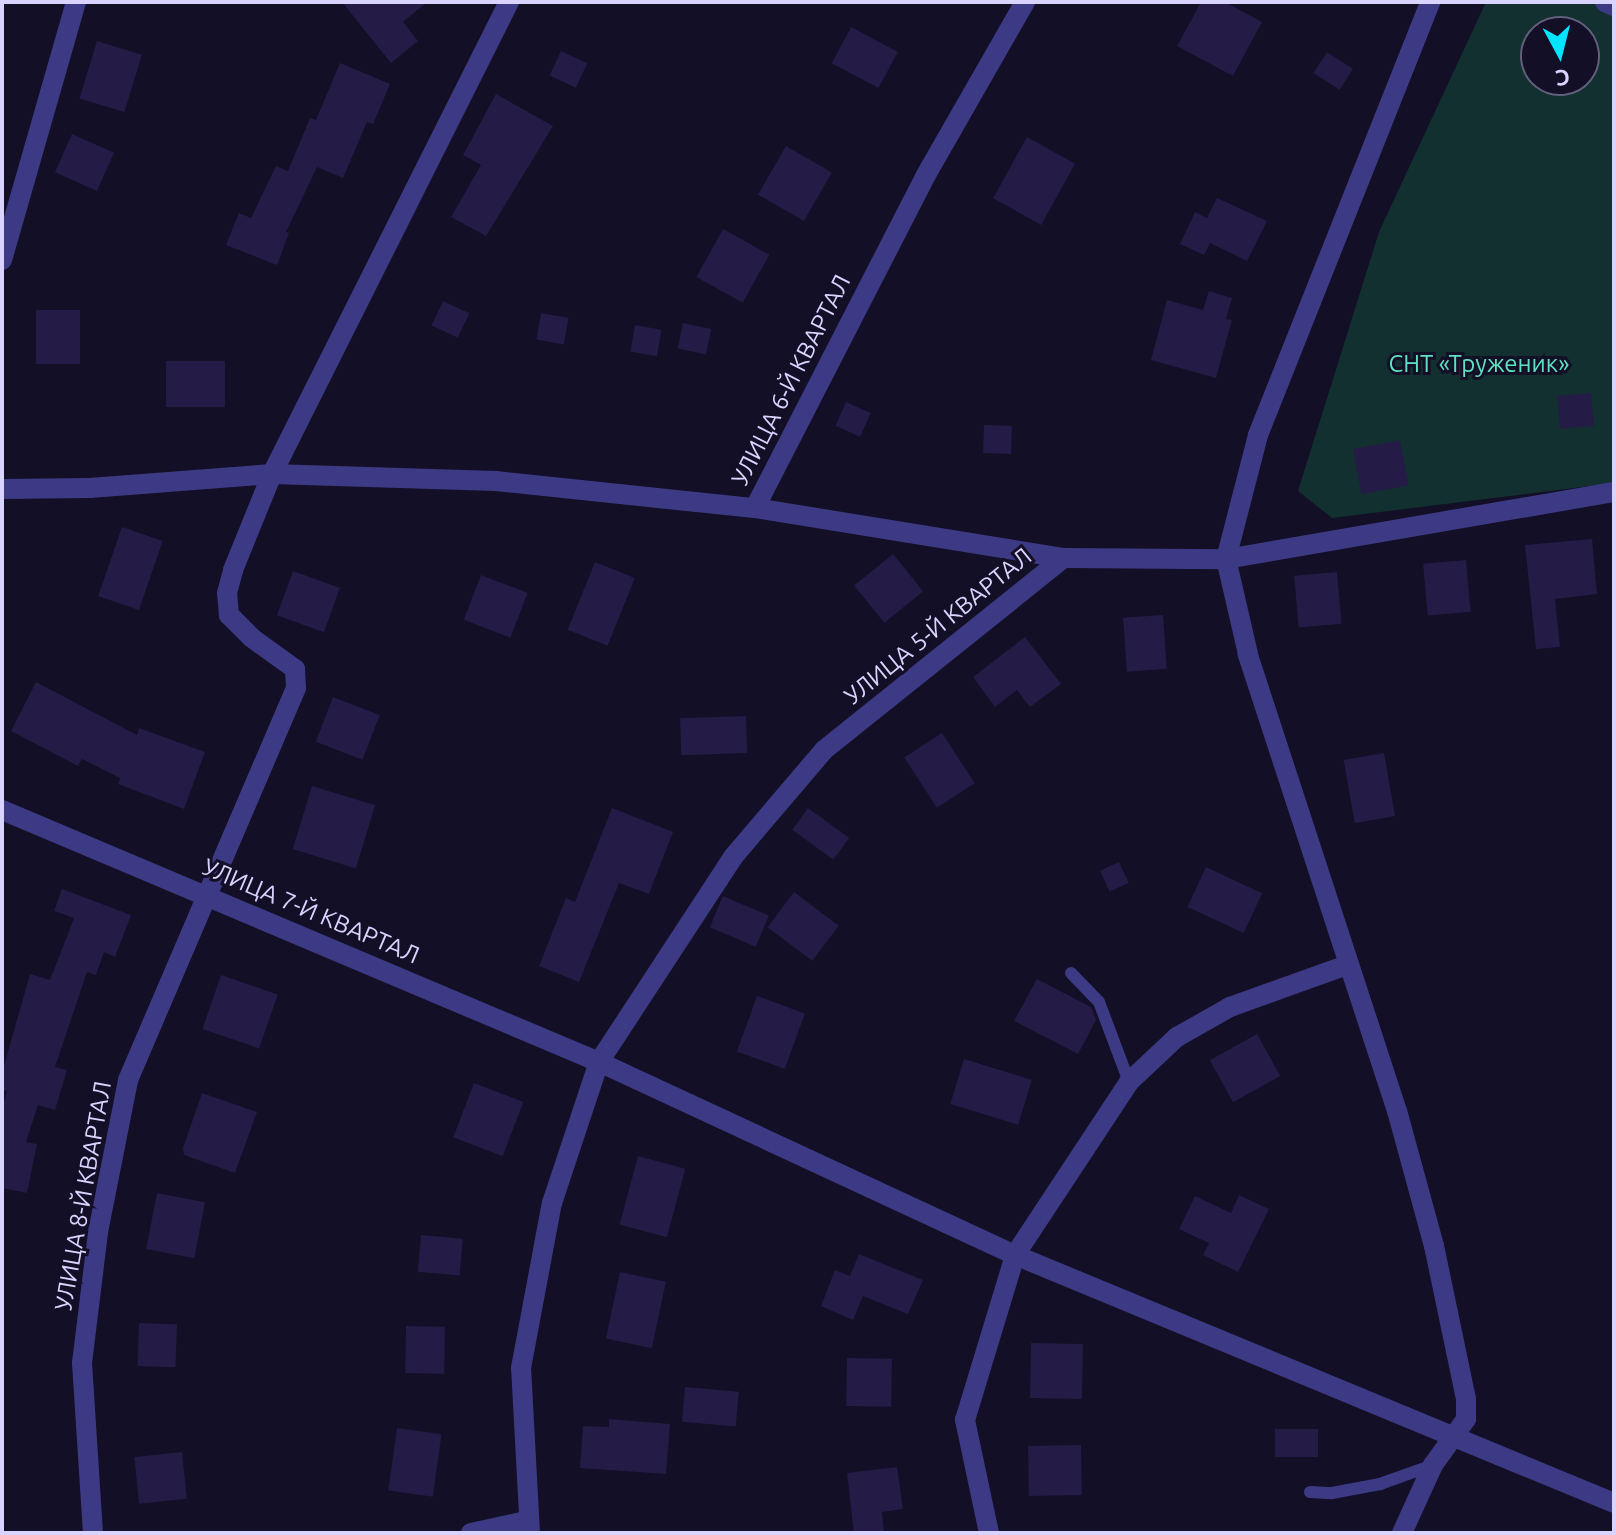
<!DOCTYPE html>
<html>
<head>
<meta charset="utf-8">
<style>
	body { margin:0 }
	#map { position:relative; width:1616px; height:1535px; overflow:hidden; background:#130f26; font-family:Ubuntu,sans-serif }
	div>[style] { position:absolute }
	.green>* { inset:0; background:#12302f }
	.building>* { inset:0; background:#241b47; transform-origin:0 0 }
	.service>* { height:12px; margin:-6px; padding:0 6px; transform-origin:6px; border-radius:6px; background:#3d3a85 }
	.minor>* { height:20px; margin:-10px; padding:0 10px; transform-origin:10px; border-radius:10px; background:#3d3a85 }
	span { translate:-50% -50%; white-space:nowrap; text-align:center; line-height:1.15; -webkit-text-stroke:6px #130f26; paint-order:stroke }
	.park-label { font-size:24px; color:#5fe0c0 }
	.street-label { font-size:24px; color:#d9d4ff }
	.frame { position:absolute; inset:0; border:4px solid #d9d4ff; pointer-events:none }
	.north { position:absolute; left:1520px; top:16px; width:80px; height:80px; box-sizing:border-box; background:#130f26; border:2px solid #625e7d; border-radius:50%; rotate:173deg; font-size:22px; font-weight:700; line-height:32px; text-align:center; color:#d9d4ff }
	.north::after { content:''; display:block; margin:auto; width:28px; height:36px; background:#00e5ff; clip-path:polygon(50% 0,100% 100%,50% 72%,0 100%) }
</style>
</head>
<body>
<div id="map">
	<div class="green">
		<div style="clip-path:polygon(evenodd,1486px 2px,1614px 2px,1614px 483px,1332px 518px,1298px 491px,1379px 232px,1486px 2px,1536px 32px,1584px 32px,1584px 80px,1536px 80px,1536px 32px)"></div>
	</div>
	<div class="building">
		<div style="clip-path:polygon(342px 2px,427px 2px,403px 22px,418px 41px,391px 63px)"></div>
		<div style="clip-path:polygon(1201px 2px,1225px 2px,1262px 22px,1233px 76px,1177px 46px)"></div>
		<div style="left:851px;top:27px;width:53px;height:41px;rotate:28deg"></div>
		<div style="left:97px;top:41px;width:47px;height:60px;rotate:17deg"></div>
		<div style="left:561px;top:51px;width:29px;height:27px;rotate:25deg"></div>
		<div style="left:1327px;top:52px;width:31px;height:25px;rotate:33deg"></div>
		<div style="clip-path:polygon(340px 63px,390px 84px,373px 124px,367px 122px,343px 178px,317px 167px,286px 232px,289px 233px,277px 265px,226px 245px,239px 213px,251px 218px,276px 166px,288px 171px,310px 118px,316px 120px)"></div>
		<div style="clip-path:polygon(496px 94px,553px 126px,486px 236px,451px 217px,481px 165px,463px 155px)"></div>
		<div style="left:72px;top:134px;width:46px;height:42px;rotate:24deg"></div>
		<div style="left:1027px;top:137px;width:55px;height:70px;rotate:29deg"></div>
		<div style="left:786px;top:146px;width:53px;height:56px;rotate:30deg"></div>
		<div style="clip-path:polygon(1217px 198px,1267px 221px,1247px 261px,1210px 243px,1204px 255px,1180px 244px,1195px 212px,1207px 218px)"></div>
		<div style="left:723px;top:229px;width:53px;height:55px;rotate:29deg"></div>
		<div style="clip-path:polygon(1209px 291px,1232px 298px,1226px 319px,1232px 320px,1216px 378px,1151px 360px,1167px 300px,1203px 310px)"></div>
		<div style="left:443px;top:301px;width:29px;height:27px;rotate:25deg"></div>
		<div style="left:80px;top:310px;width:54px;height:44px;rotate:90deg"></div>
		<div style="left:541px;top:313px;width:28px;height:27px;rotate:10deg"></div>
		<div style="left:683px;top:323px;width:29px;height:26px;rotate:12deg"></div>
		<div style="left:635px;top:325px;width:27px;height:27px;rotate:10deg"></div>
		<div style="left:166px;top:361px;width:59px;height:46px"></div>
		<div style="left:1591px;top:393px;width:33px;height:34px;rotate:85deg"></div>
		<div style="left:846px;top:402px;width:27px;height:26px;rotate:24deg"></div>
		<div style="left:984px;top:425px;width:28px;height:28px;rotate:2deg"></div>
		<div style="left:1400px;top:440px;width:46px;height:48px;rotate:79deg"></div>
		<div style="left:122px;top:527px;width:43px;height:73px;rotate:19deg"></div>
		<div style="clip-path:polygon(1592px 539px,1597px 594px,1555px 599px,1560px 647px,1536px 649px,1525px 545px)"></div>
		<div style="left:893px;top:554px;width:48px;height:50px;rotate:51deg"></div>
		<div style="left:1466px;top:560px;width:52px;height:43px;rotate:85deg"></div>
		<div style="left:595px;top:562px;width:43px;height:73px;rotate:22deg"></div>
		<div style="left:293px;top:571px;width:50px;height:47px;rotate:20deg"></div>
		<div style="left:1337px;top:572px;width:52px;height:43px;rotate:85deg"></div>
		<div style="left:481px;top:575px;width:50px;height:48px;rotate:21deg"></div>
		<div style="left:1163px;top:615px;width:54px;height:40px;rotate:86deg"></div>
		<div style="clip-path:polygon(1025px 637px,1061px 684px,1030px 707px,1017px 690px,995px 707px,973px 677px)"></div>
		<div style="clip-path:polygon(36px 682px,137px 735px,139px 728px,205px 752px,184px 809px,118px 784px,120px 778px,82px 759px,78px 766px,11px 731px)"></div>
		<div style="left:333px;top:697px;width:50px;height:48px;rotate:21deg"></div>
		<div style="left:746px;top:716px;width:37px;height:66px;rotate:88deg"></div>
		<div style="left:942px;top:733px;width:60px;height:45px;rotate:57deg"></div>
		<div style="left:1384px;top:753px;width:64px;height:41px;rotate:80deg"></div>
		<div style="left:312px;top:786px;width:66px;height:66px;rotate:17deg"></div>
		<div style="clip-path:polygon(612px 808px,673px 832px,649px 894px,619px 883px,579px 982px,539px 966px,566px 898px,575px 902px)"></div>
		<div style="left:808px;top:808px;width:51px;height:27px;rotate:36deg"></div>
		<div style="left:1119px;top:862px;width:23px;height:21px;rotate:65deg"></div>
		<div style="left:1206px;top:867px;width:62px;height:44px;rotate:25deg"></div>
		<div style="clip-path:polygon(62px 889px,131px 915px,115px 957px,104px 952px,96px 975px,87px 972px,55px 1067px,67px 1070px,55px 1110px,38px 1105px,26px 1142px,37px 1144px,27px 1193px,2px 1188px,2px 1109px,7px 1091px,2px 1090px,2px 1073px,30px 974px,50px 980px,74px 918px,54px 911px)"></div>
		<div style="left:794px;top:892px;width:56px;height:44px;rotate:37deg"></div>
		<div style="left:723px;top:896px;width:50px;height:34px;rotate:23deg"></div>
		<div style="left:221px;top:975px;width:60px;height:57px;rotate:19deg"></div>
		<div style="clip-path:polygon(1037px 979px,1091px 1007px,1096px 1020px,1078px 1054px,1014px 1021px)"></div>
		<div style="left:757px;top:996px;width:51px;height:59px;rotate:20deg"></div>
		<div style="left:1257px;top:1034px;width:48px;height:54px;rotate:61deg"></div>
		<div style="left:964px;top:1059px;width:71px;height:47px;rotate:17deg"></div>
		<div style="left:474px;top:1083px;width:53px;height:58px;rotate:21deg"></div>
		<div style="clip-path:polygon(202px 1093px,257px 1112px,235px 1173px,184px 1155px,183px 1148px)"></div>
		<div style="left:638px;top:1156px;width:49px;height:71px;rotate:15deg"></div>
		<div style="left:157px;top:1193px;width:49px;height:57px;rotate:11deg"></div>
		<div style="clip-path:polygon(1239px 1195px,1269px 1209px,1238px 1272px,1203px 1255px,1209px 1243px,1179px 1229px,1195px 1196px,1231px 1213px)"></div>
		<div style="left:421px;top:1235px;width:42px;height:37px;rotate:5deg"></div>
		<div style="clip-path:polygon(859px 1254px,923px 1280px,908px 1314px,863px 1296px,853px 1320px,821px 1306px,835px 1270px,850px 1276px)"></div>
		<div style="left:620px;top:1272px;width:47px;height:68px;rotate:12deg"></div>
		<div style="left:139px;top:1323px;width:38px;height:43px;rotate:2deg"></div>
		<div style="left:406px;top:1326px;width:39px;height:47px;rotate:1deg"></div>
		<div style="left:1031px;top:1343px;width:52px;height:55px;rotate:1deg"></div>
		<div style="left:847px;top:1358px;width:45px;height:48px;rotate:1deg"></div>
		<div style="left:685px;top:1387px;width:54px;height:35px;rotate:5deg"></div>
		<div style="clip-path:polygon(609px 1419px,670px 1424px,666px 1474px,580px 1468px,583px 1426px,609px 1427px)"></div>
		<div style="left:397px;top:1428px;width:45px;height:63px;rotate:8deg"></div>
		<div style="left:1275px;top:1429px;width:43px;height:28px"></div>
		<div style="left:1081px;top:1445px;width:50px;height:53px;rotate:89deg"></div>
		<div style="left:182px;top:1452px;width:47px;height:48px;rotate:84deg"></div>
		<div style="clip-path:polygon(897px 1467px,903px 1509px,882px 1512px,884px 1533px,854px 1533px,847px 1473px)"></div>
	</div>
	<div class="service">
		<div style="left:1071px;top:973px;width:40px;rotate:46deg"></div>
		<div style="left:1099px;top:1002px;width:85px;rotate:69.4deg"></div>
		<div style="left:1310px;top:1492px;width:22px;rotate:3deg"></div>
		<div style="left:1332px;top:1493px;width:49px;rotate:-10.6deg"></div>
		<div style="left:1380px;top:1484px;width:56px;rotate:-19.7deg"></div>
	</div>
	<div class="minor">
		<div style="left:1025px;top:2px;width:199px;rotate:119.8deg"></div>
		<div style="left:926px;top:175px;width:374px;rotate:117.2deg"></div>
		<div style="left:755px;top:508px;width:313px;rotate:9.2deg"></div>
		<div style="left:1605px;top:2px;width:10px;rotate:24deg"></div>
		<div style="left:2px;top:260px;width:268px;rotate:-74deg"></div>
		<div style="left:2px;top:489px;width:88px;rotate:-0.7deg"></div>
		<div style="left:90px;top:488px;width:183px;rotate:-4.4deg"></div>
		<div style="left:272px;top:474px;width:224px;rotate:1.8deg"></div>
		<div style="left:496px;top:481px;width:260px;rotate:6deg"></div>
		<div style="left:2px;top:810px;width:648px;rotate:22.89deg"></div>
		<div style="left:599px;top:1062px;width:459px;rotate:24.9deg"></div>
		<div style="left:1015px;top:1255px;width:648px;rotate:22.49deg"></div>
		<div style="left:93px;top:1533px;width:170px;rotate:-93.7deg"></div>
		<div style="left:82px;top:1363px;width:132px;rotate:-83deg"></div>
		<div style="left:98px;top:1232px;width:155px;rotate:-78.8deg"></div>
		<div style="left:128px;top:1080px;width:426px;rotate:-66.8deg"></div>
		<div style="left:296px;top:688px;width:19px;rotate:-93deg"></div>
		<div style="left:295px;top:669px;width:53px;rotate:-144.2deg"></div>
		<div style="left:252px;top:638px;width:33px;rotate:-135deg"></div>
		<div style="left:229px;top:615px;width:22px;rotate:-95deg"></div>
		<div style="left:227px;top:593px;width:24px;rotate:-75deg"></div>
		<div style="left:233px;top:570px;width:104px;rotate:-67.9deg"></div>
		<div style="left:272px;top:474px;width:528px;rotate:-63.34deg"></div>
		<div style="left:471px;top:1533px;width:56px;rotate:-12.3deg"></div>
		<div style="left:530px;top:1533px;width:165px;rotate:-93.1deg"></div>
		<div style="left:521px;top:1368px;width:168px;rotate:-79.4deg"></div>
		<div style="left:552px;top:1203px;width:149px;rotate:-71.6deg"></div>
		<div style="left:599px;top:1062px;width:245px;rotate:-56.8deg"></div>
		<div style="left:733px;top:857px;width:140px;rotate:-49.6deg"></div>
		<div style="left:824px;top:750px;width:307px;rotate:-38.7deg"></div>
		<div style="left:1064px;top:558px;width:162px;rotate:0.4deg"></div>
		<div style="left:1226px;top:559px;width:394px;rotate:-9.8deg"></div>
		<div style="left:989px;top:1533px;width:116px;rotate:-102deg"></div>
		<div style="left:965px;top:1420px;width:172px;rotate:-73.1deg"></div>
		<div style="left:1015px;top:1255px;width:207px;rotate:-56.6deg"></div>
		<div style="left:1129px;top:1082px;width:66px;rotate:-43.2deg"></div>
		<div style="left:1177px;top:1037px;width:61px;rotate:-29.5deg"></div>
		<div style="left:1230px;top:1007px;width:124px;rotate:-19.7deg"></div>
		<div style="left:1402px;top:1533px;width:75px;rotate:-65.5deg"></div>
		<div style="left:1433px;top:1465px;width:57px;rotate:-54.3deg"></div>
		<div style="left:1466px;top:1419px;width:20px;rotate:-90deg"></div>
		<div style="left:1466px;top:1399px;width:156px;rotate:-101.8deg"></div>
		<div style="left:1434px;top:1246px;width:140px;rotate:-105.3deg"></div>
		<div style="left:1397px;top:1111px;width:481px;rotate:-108.1deg"></div>
		<div style="left:1248px;top:654px;width:98px;rotate:-103deg"></div>
		<div style="left:1226px;top:559px;width:128px;rotate:-75.5deg"></div>
		<div style="left:1258px;top:435px;width:466px;rotate:-68.3deg"></div>
	</div>
	<div class="park-label">
		<span style="left:1479px;top:364px">СНТ «Труженик»</span>
	</div>
	<div class="street-label">
		<span style="left:791px;top:380px;rotate:-63deg">УЛИЦА 6-Й КВАРТАЛ</span>
		<span style="left:938px;top:626px;rotate:-39deg">УЛИЦА 5-Й КВАРТАЛ</span>
		<span style="left:311px;top:911px;rotate:23deg">УЛИЦА 7-Й КВАРТАЛ</span>
		<span style="left:83px;top:1196px;rotate:-80deg">УЛИЦА 8-Й КВАРТАЛ</span>
	</div>
	<div class="frame"></div>
	<div class="north">С</div>
</div>
</body>
</html>
